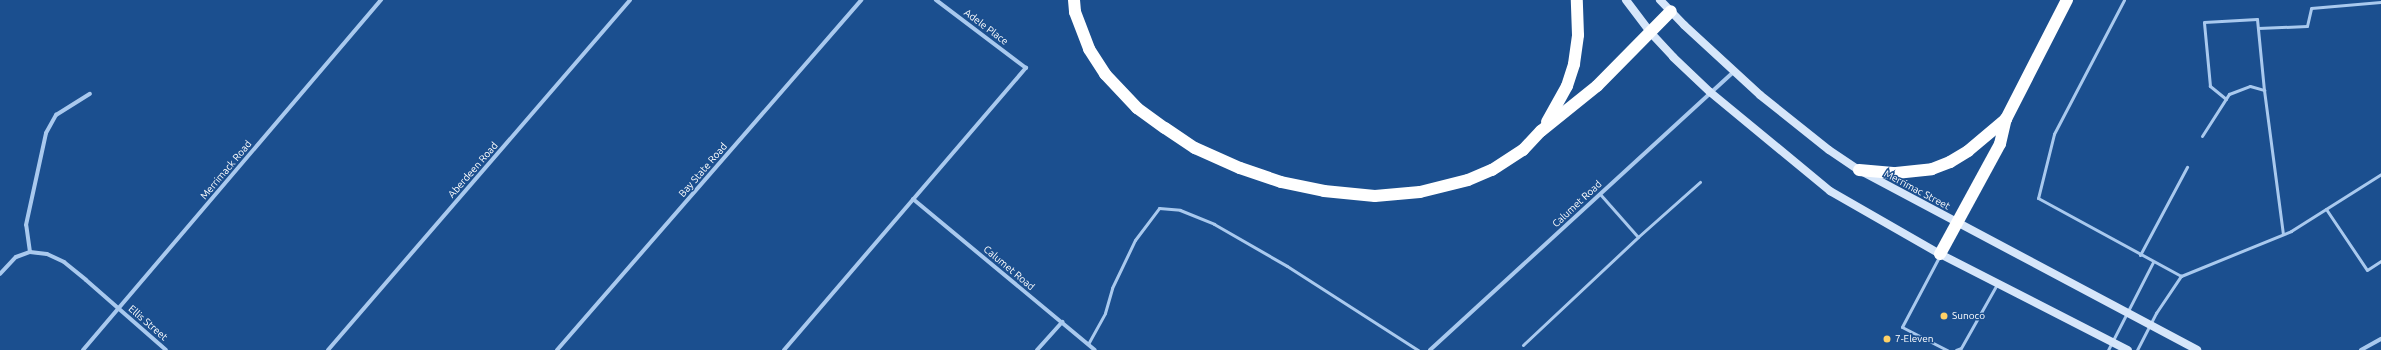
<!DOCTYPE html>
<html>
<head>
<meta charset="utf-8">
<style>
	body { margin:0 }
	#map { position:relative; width:2381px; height:350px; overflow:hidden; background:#1b4f8f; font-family:Ubuntu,sans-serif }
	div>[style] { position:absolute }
	.service>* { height:3px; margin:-1.5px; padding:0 1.5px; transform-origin:1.5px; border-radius:1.5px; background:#a9c9ee }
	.minor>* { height:4px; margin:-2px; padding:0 2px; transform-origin:2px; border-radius:2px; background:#a9c9ee }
	.secondary>* { height:8px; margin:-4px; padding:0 4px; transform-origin:4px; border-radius:4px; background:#d6e6fa }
	.motorway>* { height:12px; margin:-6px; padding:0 6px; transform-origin:6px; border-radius:6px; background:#fff }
	.dots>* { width:11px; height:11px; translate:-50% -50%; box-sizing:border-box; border:2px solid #1b4f8f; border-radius:50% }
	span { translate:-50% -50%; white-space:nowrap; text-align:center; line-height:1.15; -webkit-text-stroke:3px #1b4f8f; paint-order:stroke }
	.street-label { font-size:10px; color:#fff }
	.poi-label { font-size:10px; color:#fff }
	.left { translate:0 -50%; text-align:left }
</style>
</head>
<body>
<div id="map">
	<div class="service">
		<div style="left:2124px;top:0;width:151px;rotate:117.6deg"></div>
		<div style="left:2054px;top:134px;width:66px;rotate:104deg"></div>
		<div style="left:2038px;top:198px;width:163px;rotate:28.6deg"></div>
		<div style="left:2258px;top:28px;width:49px;rotate:-2.3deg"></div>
		<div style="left:2307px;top:26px;width:18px;rotate:-77deg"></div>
		<div style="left:2311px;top:8px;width:70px;rotate:-4.9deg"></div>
		<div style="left:2226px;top:99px;width:21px;rotate:-141deg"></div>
		<div style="left:2210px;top:86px;width:64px;rotate:-95.4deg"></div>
		<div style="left:2204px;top:22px;width:53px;rotate:-3.2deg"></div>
		<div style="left:2257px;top:19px;width:71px;rotate:84.4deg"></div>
		<div style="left:2202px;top:136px;width:50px;rotate:-57.3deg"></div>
		<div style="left:2229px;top:94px;width:22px;rotate:-21deg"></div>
		<div style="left:2250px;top:86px;width:15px;rotate:16deg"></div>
		<div style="left:2264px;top:90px;width:145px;rotate:82.5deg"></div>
		<div style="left:1600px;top:194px;width:57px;rotate:48.5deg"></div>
		<div style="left:1638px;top:237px;width:83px;rotate:-41.6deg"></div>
		<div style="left:2326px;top:209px;width:73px;rotate:56.1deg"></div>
		<div style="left:2367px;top:270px;width:17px;rotate:-33deg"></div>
		<div style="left:2140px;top:255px;width:100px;rotate:-61.9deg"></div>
		<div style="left:1939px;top:257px;width:79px;rotate:117.9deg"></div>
		<div style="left:1902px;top:327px;width:51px;rotate:27.1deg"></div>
		<div style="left:1088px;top:344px;width:35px;rotate:-61deg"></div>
		<div style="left:1105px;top:313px;width:26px;rotate:-74deg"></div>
		<div style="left:1112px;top:288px;width:53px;rotate:-64.4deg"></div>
		<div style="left:1135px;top:240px;width:40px;rotate:-53deg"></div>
		<div style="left:1159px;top:208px;width:21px;rotate:5deg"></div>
		<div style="left:1180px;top:210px;width:37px;rotate:22deg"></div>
		<div style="left:1214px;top:224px;width:84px;rotate:29.9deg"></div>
		<div style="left:1287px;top:266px;width:156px;rotate:32.7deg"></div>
		<div style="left:1523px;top:345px;width:158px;rotate:-43.2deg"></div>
		<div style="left:1956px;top:350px;width:5px;rotate:-22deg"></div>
		<div style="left:1961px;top:348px;width:73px;rotate:-60.6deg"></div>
		<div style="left:2108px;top:350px;width:99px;rotate:-62.9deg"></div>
		<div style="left:2137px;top:350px;width:42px;rotate:-62.8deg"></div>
		<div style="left:2156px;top:313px;width:45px;rotate:-56deg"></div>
		<div style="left:2181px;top:276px;width:119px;rotate:-22.2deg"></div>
		<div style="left:2291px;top:231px;width:107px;rotate:-32.3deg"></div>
	</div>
	<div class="minor">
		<div style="left:913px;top:199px;width:236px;rotate:39.7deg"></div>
		<div style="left:30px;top:252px;width:27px;rotate:-98deg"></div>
		<div style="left:26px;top:225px;width:94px;rotate:-77.7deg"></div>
		<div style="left:46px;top:133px;width:21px;rotate:-61deg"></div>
		<div style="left:56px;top:115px;width:40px;rotate:-32deg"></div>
		<div style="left:0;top:274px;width:23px;rotate:-47deg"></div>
		<div style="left:16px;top:257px;width:15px;rotate:-20deg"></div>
		<div style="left:30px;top:252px;width:17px;rotate:7deg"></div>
		<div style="left:47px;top:254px;width:19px;rotate:25deg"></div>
		<div style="left:64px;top:262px;width:28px;rotate:39deg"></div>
		<div style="left:86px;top:280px;width:106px;rotate:41.2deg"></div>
		<div style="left:83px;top:350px;width:460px;rotate:-49.6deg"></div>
		<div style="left:328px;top:350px;width:462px;rotate:-49.2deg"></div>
		<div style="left:557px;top:350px;width:464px;rotate:-49deg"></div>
		<div style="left:784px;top:350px;width:372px;rotate:-49.4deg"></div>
		<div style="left:1026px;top:68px;width:113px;rotate:-142.9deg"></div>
		<div style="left:1037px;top:350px;width:38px;rotate:-48deg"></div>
		<div style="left:1430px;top:350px;width:413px;rotate:-42.5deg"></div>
		<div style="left:2361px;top:350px;width:23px;rotate:-29deg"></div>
	</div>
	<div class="secondary">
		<div style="left:1626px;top:0;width:40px;rotate:53deg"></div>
		<div style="left:1650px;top:32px;width:34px;rotate:47deg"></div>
		<div style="left:1673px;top:57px;width:51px;rotate:43.4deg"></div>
		<div style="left:1710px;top:92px;width:156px;rotate:39.5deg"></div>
		<div style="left:1830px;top:191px;width:127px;rotate:29.8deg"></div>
		<div style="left:1940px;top:254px;width:211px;rotate:27.1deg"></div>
		<div style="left:1660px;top:0;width:35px;rotate:46deg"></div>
		<div style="left:1684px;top:25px;width:103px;rotate:42.6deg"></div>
		<div style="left:1760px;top:95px;width:88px;rotate:38.6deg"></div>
		<div style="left:1829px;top:150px;width:36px;rotate:34deg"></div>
		<div style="left:1859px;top:170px;width:383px;rotate:28deg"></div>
	</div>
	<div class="motorway">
		<div style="left:1074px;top:0;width:12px;rotate:85deg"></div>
		<div style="left:1075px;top:12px;width:40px;rotate:69deg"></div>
		<div style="left:1089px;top:49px;width:30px;rotate:57deg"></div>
		<div style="left:1105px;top:74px;width:47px;rotate:46.7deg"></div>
		<div style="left:1137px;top:108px;width:34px;rotate:36deg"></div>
		<div style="left:1165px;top:128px;width:36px;rotate:34deg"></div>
		<div style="left:1195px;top:148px;width:49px;rotate:24deg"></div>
		<div style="left:1240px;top:168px;width:43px;rotate:18.9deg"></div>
		<div style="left:1281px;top:182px;width:44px;rotate:11.8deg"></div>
		<div style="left:1324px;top:191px;width:51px;rotate:5.6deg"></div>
		<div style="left:1375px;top:196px;width:45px;rotate:-5.1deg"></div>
		<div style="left:1420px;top:192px;width:49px;rotate:-14deg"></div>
		<div style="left:1468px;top:180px;width:26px;rotate:-23deg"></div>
		<div style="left:1492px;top:170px;width:37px;rotate:-33deg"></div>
		<div style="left:1523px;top:150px;width:26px;rotate:-47deg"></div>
		<div style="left:1541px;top:131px;width:72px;rotate:-38.8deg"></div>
		<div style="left:1597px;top:86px;width:105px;rotate:-45.4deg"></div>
		<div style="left:1547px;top:122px;width:41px;rotate:-60.9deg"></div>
		<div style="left:1567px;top:86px;width:23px;rotate:-72deg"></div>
		<div style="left:1574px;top:64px;width:29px;rotate:-82deg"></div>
		<div style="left:1578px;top:35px;width:35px;rotate:-92deg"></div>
		<div style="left:1859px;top:170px;width:37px;rotate:5deg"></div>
		<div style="left:1896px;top:173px;width:36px;rotate:-6deg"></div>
		<div style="left:1932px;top:169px;width:19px;rotate:-21deg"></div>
		<div style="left:1950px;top:162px;width:21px;rotate:-31deg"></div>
		<div style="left:1968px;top:151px;width:50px;rotate:-40.1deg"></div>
		<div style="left:1940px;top:254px;width:125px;rotate:-61.4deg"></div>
		<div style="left:2000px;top:144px;width:26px;rotate:-77deg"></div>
		<div style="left:2006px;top:119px;width:134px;rotate:-62.9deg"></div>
	</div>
	<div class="dots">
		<div style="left:1944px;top:316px;background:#ffd166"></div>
		<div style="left:1887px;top:339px;background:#ffd166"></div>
	</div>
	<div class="street-label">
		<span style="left:986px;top:27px;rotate:37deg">Adele Place</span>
		<span style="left:226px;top:170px;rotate:-50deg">Merrimack Road</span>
		<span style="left:473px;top:170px;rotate:-49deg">Aberdeen Road</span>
		<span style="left:703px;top:170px;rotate:-49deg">Bay State Road</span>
		<span style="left:1917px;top:190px;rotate:28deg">Merrimac Street</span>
		<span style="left:1577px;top:204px;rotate:-43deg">Calumet Road</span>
		<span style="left:1009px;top:268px;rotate:40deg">Calumet Road</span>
		<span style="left:148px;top:323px;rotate:41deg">Ellis Street</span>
	</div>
	<div class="poi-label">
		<span class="left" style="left:1952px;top:316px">Sunoco</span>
		<span class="left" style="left:1895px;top:339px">7-Eleven</span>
	</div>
</div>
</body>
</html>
